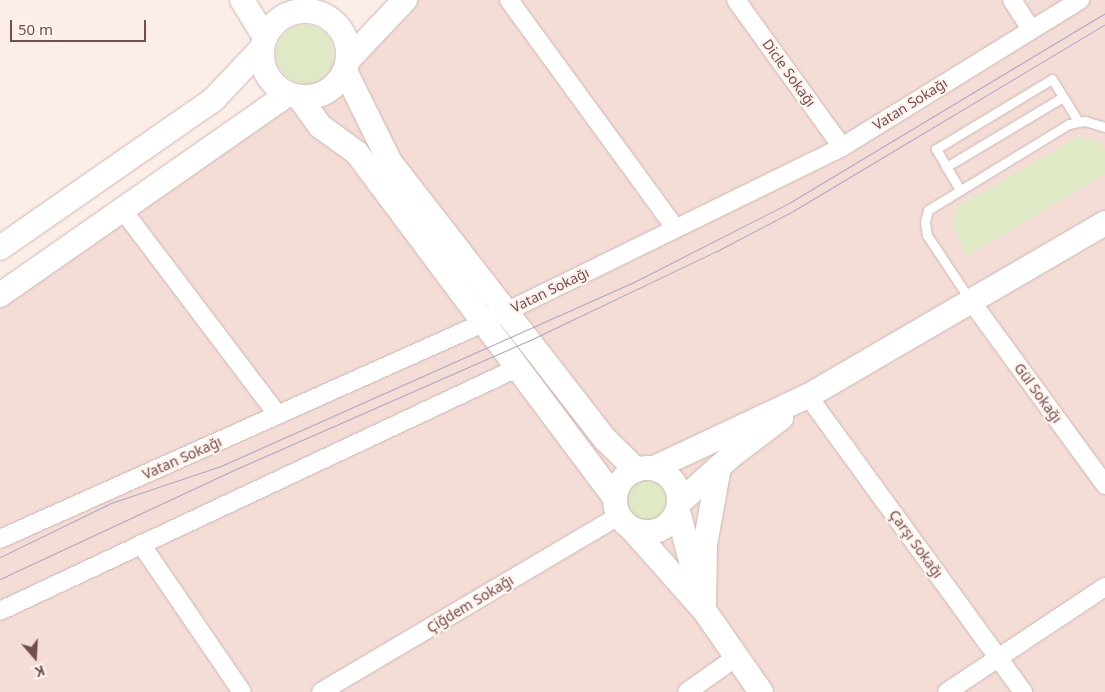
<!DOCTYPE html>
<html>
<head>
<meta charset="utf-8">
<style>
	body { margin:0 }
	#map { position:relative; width:1105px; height:692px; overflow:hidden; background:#fbede7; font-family:"Noto Sans",sans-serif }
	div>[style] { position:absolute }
	.residential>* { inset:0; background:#f3ddd6 }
	.green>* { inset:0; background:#dfe9c6 }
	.round { border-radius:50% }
	.roads { filter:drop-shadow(0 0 1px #cfb5b0) drop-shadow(0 0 1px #cfb5b0) }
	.lane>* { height:9px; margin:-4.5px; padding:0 4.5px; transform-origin:4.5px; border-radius:4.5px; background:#fff }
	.street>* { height:18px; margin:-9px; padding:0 9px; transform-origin:9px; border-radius:9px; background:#fff }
	.secondary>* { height:24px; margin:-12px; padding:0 12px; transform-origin:12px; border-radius:12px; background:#fff }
	.secondary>.ring { margin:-12px; padding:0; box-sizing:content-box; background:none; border:24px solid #fff; border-radius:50% }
	.tram>* { height:1px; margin:-0.5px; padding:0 0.5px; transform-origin:0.5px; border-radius:0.5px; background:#ada6c5 }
	span { translate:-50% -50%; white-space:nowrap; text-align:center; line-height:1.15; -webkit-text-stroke:4.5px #fef3ee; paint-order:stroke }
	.street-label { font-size:14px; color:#744e4c }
	.north { position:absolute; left:10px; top:632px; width:50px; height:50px; -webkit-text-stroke:4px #fef3ee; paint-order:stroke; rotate:161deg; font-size:14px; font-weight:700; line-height:20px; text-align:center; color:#744e4c }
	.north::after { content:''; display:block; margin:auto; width:18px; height:22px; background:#744e4c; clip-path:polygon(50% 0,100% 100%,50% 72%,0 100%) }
	.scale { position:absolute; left:10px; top:20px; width:136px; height:22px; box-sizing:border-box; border:2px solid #744e4c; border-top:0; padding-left:6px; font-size:15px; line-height:18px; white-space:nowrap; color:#744e4c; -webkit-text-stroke:4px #fef3ee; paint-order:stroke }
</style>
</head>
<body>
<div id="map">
	<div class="residential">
		<div style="clip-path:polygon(419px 0,1105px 0,1105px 692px,0 692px,0 301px,95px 229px)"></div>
	</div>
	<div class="green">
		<div class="round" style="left:276px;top:25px;width:58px;height:58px"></div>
		<div style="clip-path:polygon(1079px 136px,1101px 143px,1105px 150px,1105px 174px,967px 256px,953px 226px,957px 207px)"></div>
		<div class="round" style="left:627px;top:480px;width:40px;height:40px"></div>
	</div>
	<div class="roads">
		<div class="lane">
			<div style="left:946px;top:167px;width:136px;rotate:-30.9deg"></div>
			<div style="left:960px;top:190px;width:48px;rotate:-120.3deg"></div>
			<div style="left:936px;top:149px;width:135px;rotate:-31.1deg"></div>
			<div style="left:1052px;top:79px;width:49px;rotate:58.2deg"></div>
			<div style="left:970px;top:300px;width:78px;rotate:-123.5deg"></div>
			<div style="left:927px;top:235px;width:13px;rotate:-99deg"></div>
			<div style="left:925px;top:222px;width:12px;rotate:-76deg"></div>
			<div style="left:928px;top:210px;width:165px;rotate:-31.4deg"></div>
			<div style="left:1069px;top:124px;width:16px;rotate:-11deg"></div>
			<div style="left:1085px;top:121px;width:21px;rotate:17deg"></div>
		</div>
		<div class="street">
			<div style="left:509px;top:0;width:282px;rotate:53.9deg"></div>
			<div style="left:736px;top:0;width:181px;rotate:54.2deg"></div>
			<div style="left:1012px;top:0;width:35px;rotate:57deg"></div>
			<div style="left:122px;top:209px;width:258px;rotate:52.9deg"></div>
			<div style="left:971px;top:301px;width:228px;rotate:53.9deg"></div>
			<div style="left:808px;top:396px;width:366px;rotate:54deg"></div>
			<div style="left:0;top:539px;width:529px;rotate:-24.09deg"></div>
			<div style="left:483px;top:323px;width:400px;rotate:-26.1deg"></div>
			<div style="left:842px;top:147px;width:280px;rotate:-31.7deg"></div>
			<div style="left:141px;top:544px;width:179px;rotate:55.7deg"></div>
			<div style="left:0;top:611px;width:571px;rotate:-25.17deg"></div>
			<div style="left:321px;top:692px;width:346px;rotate:-30.6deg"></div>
			<div style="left:687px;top:692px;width:59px;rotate:-35.3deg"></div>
			<div style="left:947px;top:692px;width:190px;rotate:-33.6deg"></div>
		</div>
		<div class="secondary">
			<div style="left:242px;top:0;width:44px;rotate:58.1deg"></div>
			<div class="ring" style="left:262px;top:11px;width:62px;height:62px"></div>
			<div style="left:348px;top:60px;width:83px;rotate:-46.5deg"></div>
			<div style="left:345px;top:71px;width:102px;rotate:63.7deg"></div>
			<div style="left:390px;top:162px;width:351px;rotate:52.2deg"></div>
			<div style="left:605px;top:439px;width:44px;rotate:45deg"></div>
			<div style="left:299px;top:97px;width:36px;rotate:54deg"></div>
			<div style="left:320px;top:126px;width:46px;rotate:36.1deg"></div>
			<div style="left:357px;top:153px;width:431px;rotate:53.2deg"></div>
			<div style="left:0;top:248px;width:261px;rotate:-34.8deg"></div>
			<div style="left:214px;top:99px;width:70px;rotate:-46.7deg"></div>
			<div style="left:0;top:295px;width:351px;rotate:-34.9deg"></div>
			<div class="ring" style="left:615px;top:468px;width:40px;height:40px"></div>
			<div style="left:654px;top:468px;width:170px;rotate:-25.1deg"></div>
			<div style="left:808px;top:396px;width:344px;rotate:-30.2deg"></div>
			<div style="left:680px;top:502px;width:69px;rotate:-42deg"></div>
			<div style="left:731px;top:456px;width:63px;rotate:-37.2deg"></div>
			<div style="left:678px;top:511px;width:71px;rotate:75.4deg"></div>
			<div style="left:632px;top:529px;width:108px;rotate:48.4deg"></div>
			<div style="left:704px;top:610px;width:100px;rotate:55.2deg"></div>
			<div style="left:704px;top:610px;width:65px;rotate:-89.1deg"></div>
			<div style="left:705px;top:545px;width:79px;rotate:-79.8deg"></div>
		</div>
	</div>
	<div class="tram">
		<div style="left:0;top:557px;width:123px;rotate:-25.9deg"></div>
		<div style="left:111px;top:503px;width:118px;rotate:-18.7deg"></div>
		<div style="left:223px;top:465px;width:448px;rotate:-24deg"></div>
		<div style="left:632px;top:283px;width:176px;rotate:-27deg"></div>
		<div style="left:789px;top:203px;width:369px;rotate:-31deg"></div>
		<div style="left:0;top:579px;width:251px;rotate:-25deg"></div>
		<div style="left:227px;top:473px;width:329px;rotate:-23.7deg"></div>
		<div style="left:528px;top:341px;width:207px;rotate:-25.5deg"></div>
		<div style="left:715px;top:252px;width:88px;rotate:-27.7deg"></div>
		<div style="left:793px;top:211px;width:364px;rotate:-30.9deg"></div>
	</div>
	<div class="street-label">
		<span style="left:789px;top:73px;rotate:54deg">Dicle Sokağı</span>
		<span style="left:910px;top:104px;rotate:-32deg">Vatan Sokağı</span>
		<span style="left:550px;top:290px;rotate:-26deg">Vatan Sokağı</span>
		<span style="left:1038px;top:393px;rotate:54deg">Gül Sokağı</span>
		<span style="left:182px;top:458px;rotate:-24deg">Vatan Sokağı</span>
		<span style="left:916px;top:544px;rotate:54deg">Çarşı Sokağı</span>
		<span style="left:470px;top:604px;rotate:-31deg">Çiğdem Sokağı</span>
	</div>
	<div class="north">K</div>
	<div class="scale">50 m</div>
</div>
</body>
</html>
